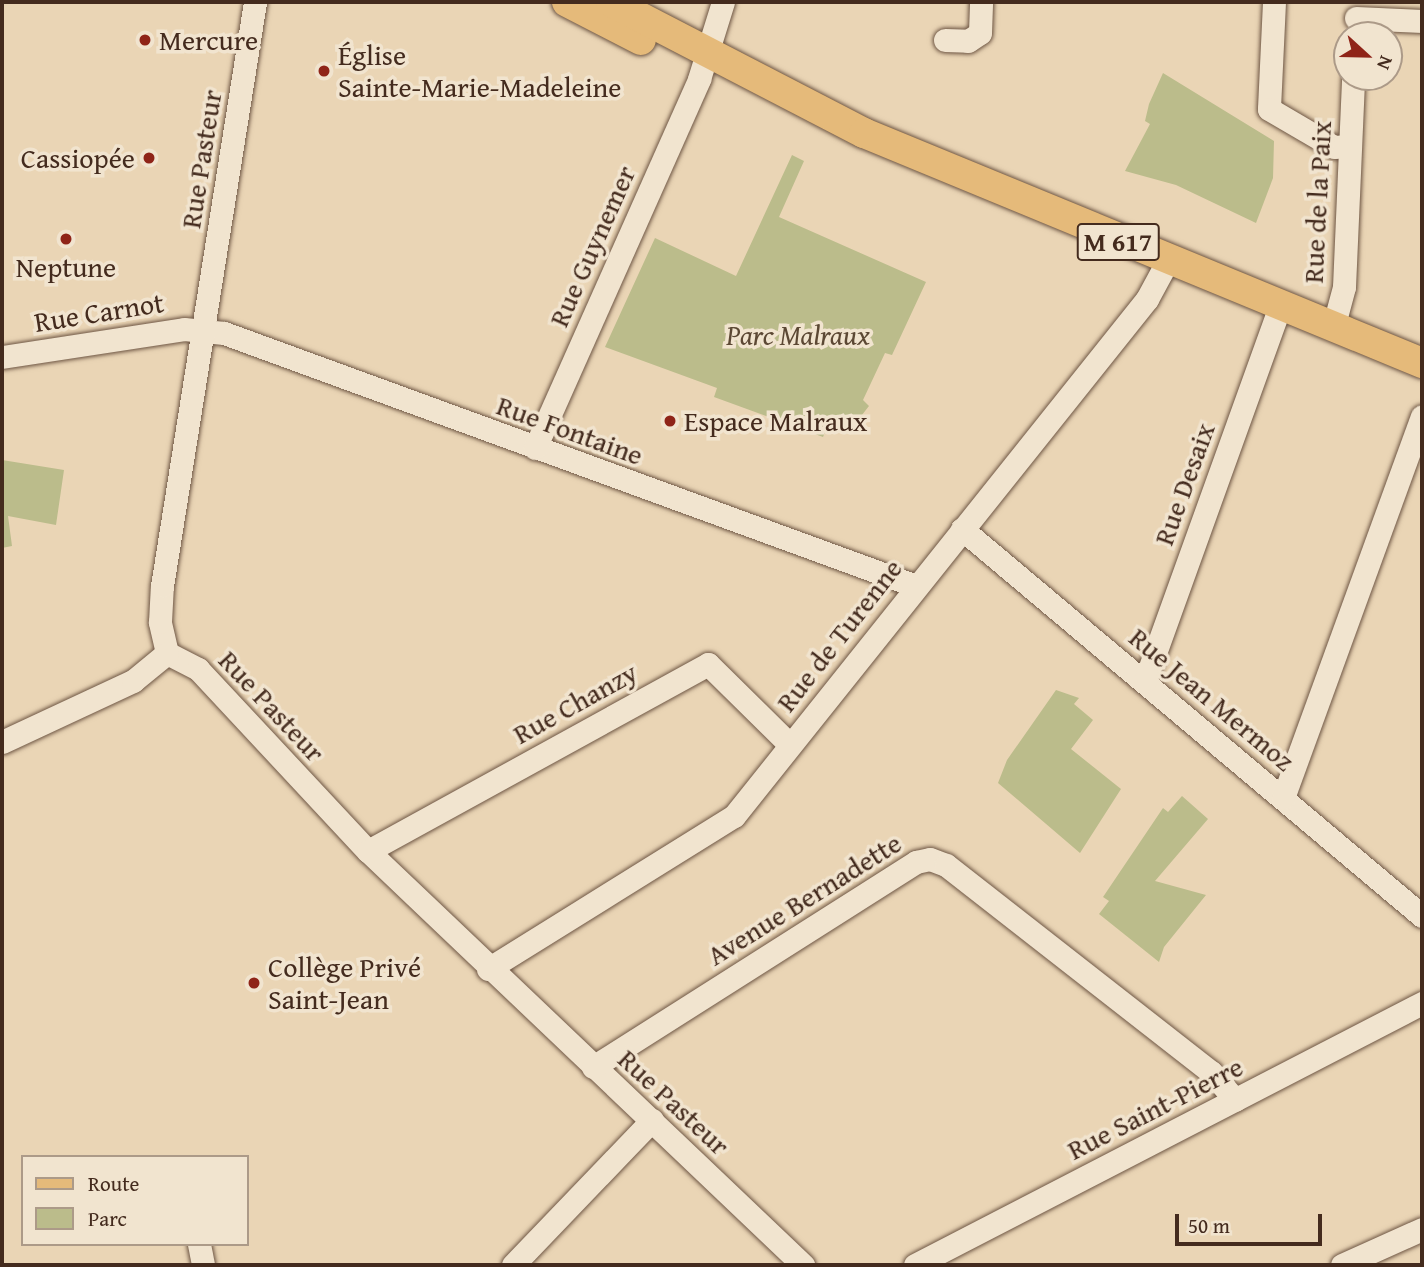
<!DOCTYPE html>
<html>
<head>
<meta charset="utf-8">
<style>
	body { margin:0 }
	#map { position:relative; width:1424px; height:1267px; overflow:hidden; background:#ead5b5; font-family:"Gentium Book Plus",serif }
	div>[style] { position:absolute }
	.green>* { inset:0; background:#bbbc8b }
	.roads { filter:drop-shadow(0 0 2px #6e5644) drop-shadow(0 0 2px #6e5644) }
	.minor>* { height:23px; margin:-11.5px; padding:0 11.5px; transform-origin:11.5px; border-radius:11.5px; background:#f1e4cf }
	.major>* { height:30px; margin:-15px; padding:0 15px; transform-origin:15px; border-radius:15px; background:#e5ba7a }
	.dots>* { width:19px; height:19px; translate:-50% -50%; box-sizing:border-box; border:4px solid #f1e4cf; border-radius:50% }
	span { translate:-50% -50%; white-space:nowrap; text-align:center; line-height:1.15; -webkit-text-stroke:7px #f1e4cf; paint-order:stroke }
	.shield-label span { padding:2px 5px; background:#f1e4cf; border:2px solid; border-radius:5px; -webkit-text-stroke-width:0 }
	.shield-label { font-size:26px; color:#442b1e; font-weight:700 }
	.poi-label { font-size:28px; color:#442b1e }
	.left { translate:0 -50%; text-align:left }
	.right { translate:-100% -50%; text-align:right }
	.street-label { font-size:28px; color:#442b1e }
	.park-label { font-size:28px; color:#5c4834; font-style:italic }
	.frame { position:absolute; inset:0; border:4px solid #442b1e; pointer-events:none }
	.legend { position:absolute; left:21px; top:1155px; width:228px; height:91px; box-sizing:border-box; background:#f1e4cf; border:2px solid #ac9a88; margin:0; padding:9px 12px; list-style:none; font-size:21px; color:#442b1e }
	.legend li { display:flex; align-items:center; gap:14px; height:35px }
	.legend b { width:35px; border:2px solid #ac9a88 }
	.north { position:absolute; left:1333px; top:21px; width:70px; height:70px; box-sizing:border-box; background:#f1e4cf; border:2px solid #ac9a88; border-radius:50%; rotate:112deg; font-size:19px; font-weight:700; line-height:28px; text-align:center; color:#442b1e }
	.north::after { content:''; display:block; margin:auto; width:24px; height:32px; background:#8f2418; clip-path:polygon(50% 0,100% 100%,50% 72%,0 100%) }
	.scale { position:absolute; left:1175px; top:1214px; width:147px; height:32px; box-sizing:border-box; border:4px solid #442b1e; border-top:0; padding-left:9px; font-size:21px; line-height:24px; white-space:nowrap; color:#442b1e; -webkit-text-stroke:5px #f1e4cf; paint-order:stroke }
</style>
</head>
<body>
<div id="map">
	<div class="green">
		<div style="clip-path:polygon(1163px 73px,1274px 141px,1273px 178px,1256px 223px,1176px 185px,1125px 171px,1150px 124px,1145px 121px,1149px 104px)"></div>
		<div style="clip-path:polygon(792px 155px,804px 161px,779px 217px,926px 282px,892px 355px,885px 353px,863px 400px,869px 406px,847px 434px,828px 425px,823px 437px,714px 397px,717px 388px,605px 347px,655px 238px,736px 276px)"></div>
		<div style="clip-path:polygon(2px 460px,64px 470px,56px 525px,8px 516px,12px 546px,2px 548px)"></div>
		<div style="clip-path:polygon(1056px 690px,1079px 698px,1074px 704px,1093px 720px,1071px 749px,1121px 789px,1080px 853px,998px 783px,1007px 760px)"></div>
		<div style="clip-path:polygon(1182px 796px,1208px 819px,1155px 881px,1206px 895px,1164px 947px,1159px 962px,1099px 914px,1109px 901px,1103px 897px,1163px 808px,1168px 812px)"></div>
	</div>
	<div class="roads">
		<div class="minor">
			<div style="left:1274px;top:2px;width:107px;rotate:92.7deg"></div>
			<div style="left:1269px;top:109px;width:75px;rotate:30.3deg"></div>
			<div style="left:1334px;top:147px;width:15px;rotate:-4deg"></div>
			<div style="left:1356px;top:18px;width:66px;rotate:2.6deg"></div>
			<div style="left:945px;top:40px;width:23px;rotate:2deg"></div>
			<div style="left:968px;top:41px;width:14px;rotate:-34deg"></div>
			<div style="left:980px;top:33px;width:31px;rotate:-88deg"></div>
			<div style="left:1333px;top:328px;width:42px;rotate:-75deg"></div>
			<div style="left:1344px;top:287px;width:210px;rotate:-87.5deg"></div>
			<div style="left:2px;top:357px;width:184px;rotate:-8.7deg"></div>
			<div style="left:184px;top:329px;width:40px;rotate:5.7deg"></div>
			<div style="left:224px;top:333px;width:737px;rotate:20.08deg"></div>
			<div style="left:535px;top:448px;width:404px;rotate:-66deg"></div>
			<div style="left:699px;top:79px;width:81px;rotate:-72.7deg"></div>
			<div style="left:962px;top:529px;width:601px;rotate:40.07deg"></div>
			<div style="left:167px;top:653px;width:35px;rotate:27deg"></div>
			<div style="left:198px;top:669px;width:249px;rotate:47deg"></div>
			<div style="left:368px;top:851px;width:601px;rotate:43.58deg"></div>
			<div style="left:167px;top:653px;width:32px;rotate:-103deg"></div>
			<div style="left:160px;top:622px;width:36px;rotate:-87deg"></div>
			<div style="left:162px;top:586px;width:591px;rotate:-80.95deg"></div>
			<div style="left:1145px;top:681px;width:398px;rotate:-70.2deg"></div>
			<div style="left:2px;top:742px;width:145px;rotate:-25deg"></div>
			<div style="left:133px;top:681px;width:44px;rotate:-39.5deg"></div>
			<div style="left:1283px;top:798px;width:406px;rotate:-70deg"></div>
			<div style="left:368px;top:851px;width:388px;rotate:-28.8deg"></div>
			<div style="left:708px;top:664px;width:115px;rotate:44.6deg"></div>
			<div style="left:488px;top:969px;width:290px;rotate:-31.9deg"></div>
			<div style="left:734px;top:816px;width:662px;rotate:-51.38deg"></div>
			<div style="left:1147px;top:299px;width:42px;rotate:-61.6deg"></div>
			<div style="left:593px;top:1067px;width:383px;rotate:-32.4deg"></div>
			<div style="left:916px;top:862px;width:14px;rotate:-12deg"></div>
			<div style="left:930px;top:859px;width:17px;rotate:21deg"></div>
			<div style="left:946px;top:865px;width:336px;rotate:38deg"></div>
			<div style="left:1211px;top:1072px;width:37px;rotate:49deg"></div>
			<div style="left:199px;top:1244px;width:21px;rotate:79deg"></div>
			<div style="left:513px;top:1265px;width:201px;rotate:-46.2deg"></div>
			<div style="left:915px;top:1265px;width:571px;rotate:-27.33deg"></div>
			<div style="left:1342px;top:1265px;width:88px;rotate:-24.2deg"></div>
		</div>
		<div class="major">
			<div style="left:567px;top:2px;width:83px;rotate:27.2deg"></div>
			<div style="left:611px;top:2px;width:285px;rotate:27.4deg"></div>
			<div style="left:864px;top:133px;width:604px;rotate:22.4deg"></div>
		</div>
	</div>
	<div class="dots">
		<div style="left:145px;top:40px;background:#8f2418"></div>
		<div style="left:324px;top:71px;background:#8f2418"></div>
		<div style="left:149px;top:158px;background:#8f2418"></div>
		<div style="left:66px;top:239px;background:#8f2418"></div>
		<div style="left:670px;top:421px;background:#8f2418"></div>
		<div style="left:254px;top:983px;background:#8f2418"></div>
	</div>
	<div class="shield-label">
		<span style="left:1118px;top:242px">M 617</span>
	</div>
	<div class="poi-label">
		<span class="left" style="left:159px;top:40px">Mercure</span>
		<span class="left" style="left:338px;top:71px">Église<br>Sainte-Marie-Madeleine</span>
		<span class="right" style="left:135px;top:158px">Cassiopée</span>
		<span style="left:66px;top:267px">Neptune</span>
		<span class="left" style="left:684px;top:421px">Espace Malraux</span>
		<span class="left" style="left:268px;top:983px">Collège Privé<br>Saint-Jean</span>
	</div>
	<div class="street-label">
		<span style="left:201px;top:159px;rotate:-81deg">Rue Pasteur</span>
		<span style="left:1317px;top:202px;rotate:-87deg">Rue de la Paix</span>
		<span style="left:592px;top:246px;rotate:-66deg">Rue Guynemer</span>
		<span style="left:99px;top:312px;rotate:-9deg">Rue Carnot</span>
		<span style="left:570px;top:430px;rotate:20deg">Rue Fontaine</span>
		<span style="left:1184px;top:484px;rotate:-70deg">Rue Desaix</span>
		<span style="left:839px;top:635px;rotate:-52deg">Rue de Turenne</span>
		<span style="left:1212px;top:699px;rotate:40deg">Rue Jean Mermoz</span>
		<span style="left:575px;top:703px;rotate:-29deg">Rue Chanzy</span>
		<span style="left:272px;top:706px;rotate:47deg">Rue Pasteur</span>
		<span style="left:804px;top:899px;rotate:-32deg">Avenue Bernadette</span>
		<span style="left:674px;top:1102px;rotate:43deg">Rue Pasteur</span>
		<span style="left:1155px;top:1108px;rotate:-27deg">Rue Saint-Pierre</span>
	</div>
	<div class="park-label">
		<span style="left:798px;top:335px">Parc Malraux</span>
	</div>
	<div class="frame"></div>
	<ul class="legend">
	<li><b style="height:9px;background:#e5ba7a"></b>Route</li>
	<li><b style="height:19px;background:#bbbc8b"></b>Parc</li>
	</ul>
	<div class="north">N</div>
	<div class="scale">50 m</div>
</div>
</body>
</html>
